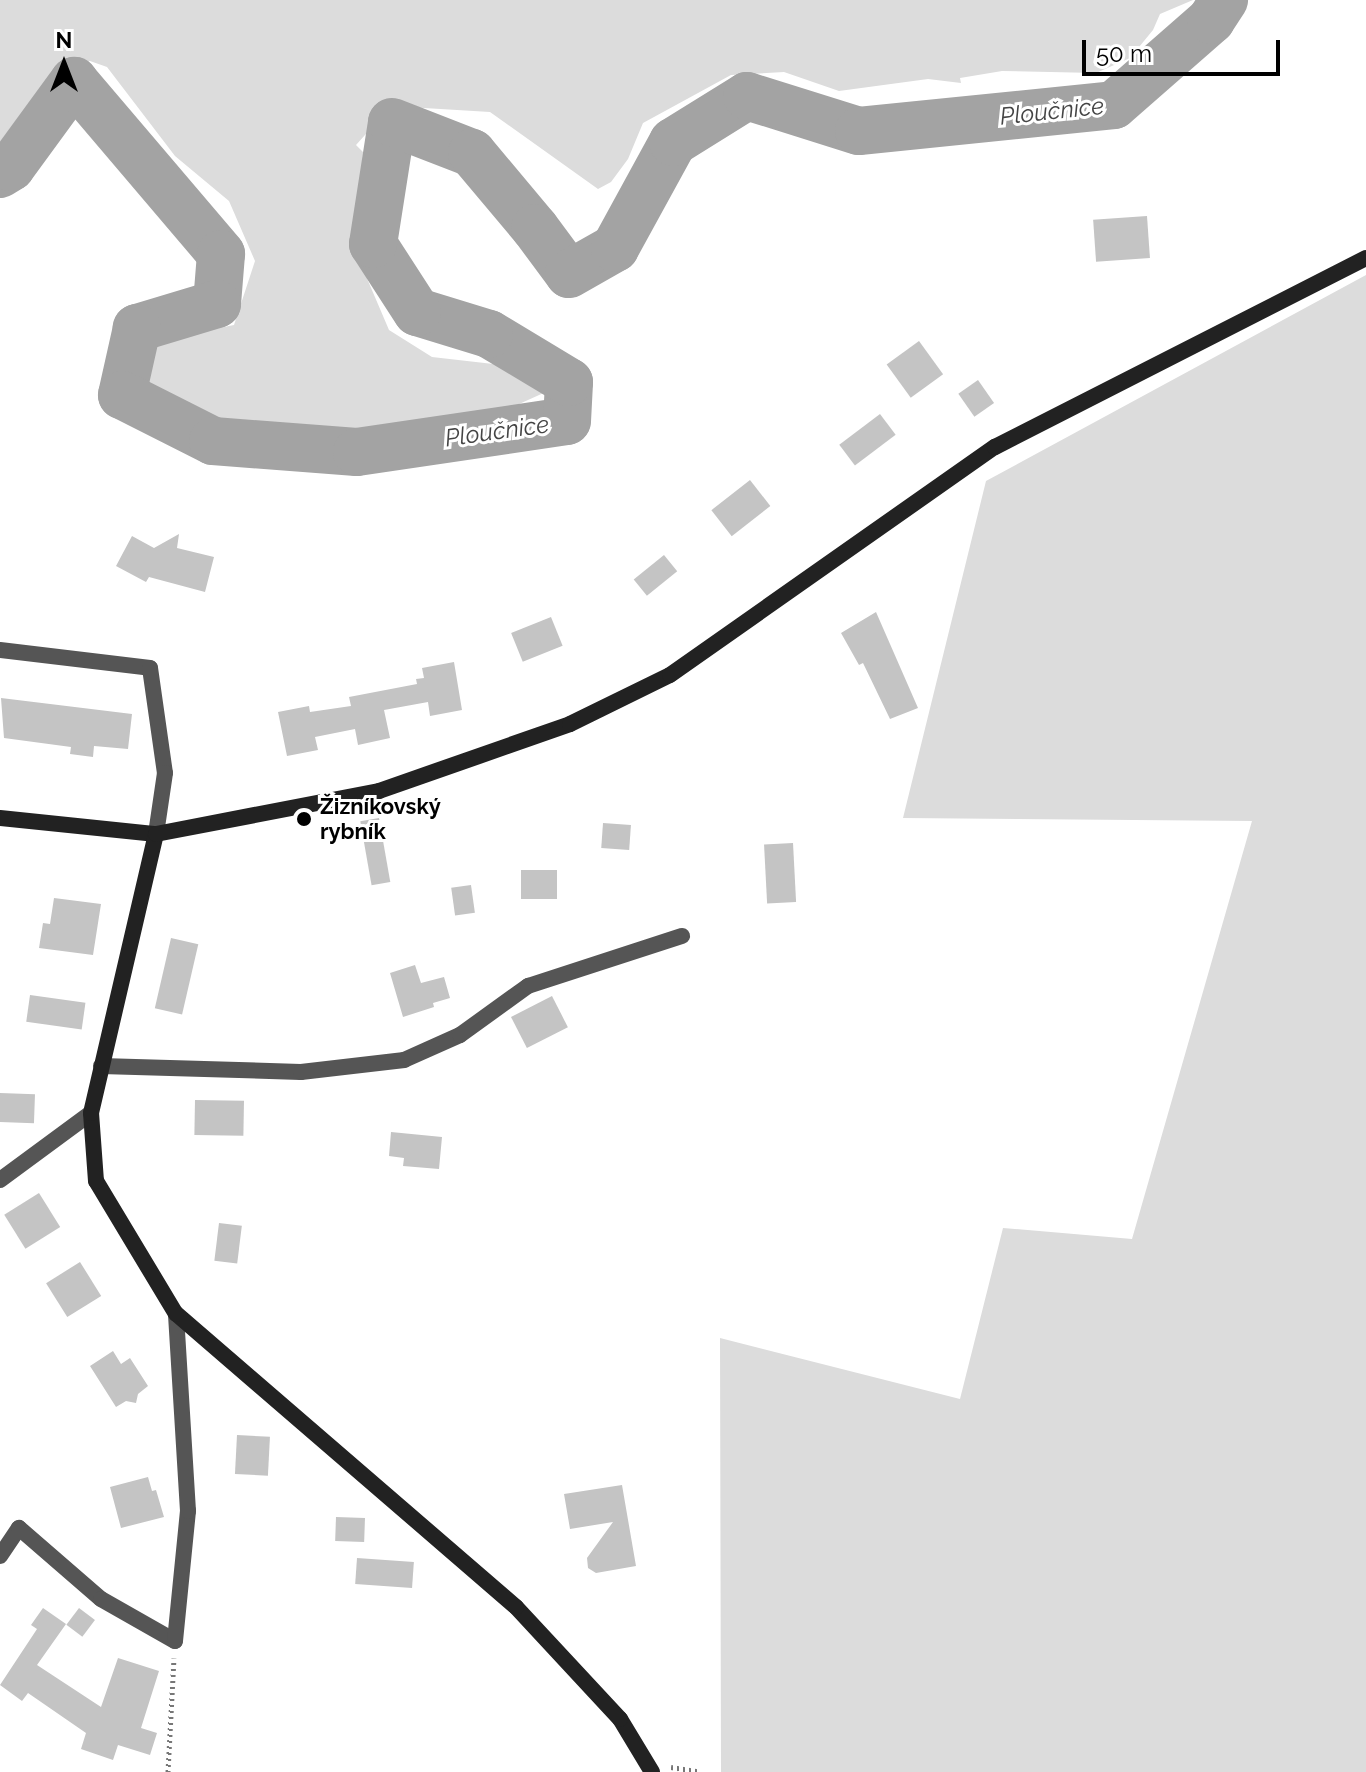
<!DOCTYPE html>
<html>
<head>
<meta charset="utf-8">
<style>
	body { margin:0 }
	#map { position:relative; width:1366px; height:1772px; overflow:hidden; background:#fff; font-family:Raleway,sans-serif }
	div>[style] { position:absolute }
	.green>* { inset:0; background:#dcdcdc }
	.river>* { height:48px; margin:-24px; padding:0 24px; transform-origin:24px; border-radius:24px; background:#a3a3a3 }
	.building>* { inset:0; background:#c4c4c4; transform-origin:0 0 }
	.path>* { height:5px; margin-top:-2.5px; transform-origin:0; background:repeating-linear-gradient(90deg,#777 0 2px,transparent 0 6px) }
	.street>* { height:16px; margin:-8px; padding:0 8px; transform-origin:8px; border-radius:8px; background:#555 }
	.secondary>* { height:16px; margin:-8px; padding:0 8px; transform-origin:8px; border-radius:8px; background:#222 }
	.dots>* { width:22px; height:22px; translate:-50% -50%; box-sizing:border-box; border:4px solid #fff; border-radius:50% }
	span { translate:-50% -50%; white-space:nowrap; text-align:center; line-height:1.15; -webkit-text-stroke:6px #fff; paint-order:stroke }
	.poi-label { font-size:22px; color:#000; font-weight:700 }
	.left { translate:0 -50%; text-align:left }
	.water-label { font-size:24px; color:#444; font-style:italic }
	.north { position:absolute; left:24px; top:24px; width:80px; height:80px; -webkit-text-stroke:6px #fff; paint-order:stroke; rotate:0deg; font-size:22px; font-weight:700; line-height:32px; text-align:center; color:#000 }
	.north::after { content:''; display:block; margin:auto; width:28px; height:36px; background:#000; clip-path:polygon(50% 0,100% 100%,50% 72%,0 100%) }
	.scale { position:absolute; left:1082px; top:40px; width:198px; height:36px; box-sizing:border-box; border:4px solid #000; border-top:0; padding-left:10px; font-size:24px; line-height:28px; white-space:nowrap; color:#000; -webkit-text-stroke:6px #fff; paint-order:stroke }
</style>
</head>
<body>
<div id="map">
	<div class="green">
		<div style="clip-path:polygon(0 0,1193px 0,1160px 14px,1153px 30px,1130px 58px,1096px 73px,1002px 71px,960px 78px,961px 83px,928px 79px,839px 91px,784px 72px,731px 75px,643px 123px,628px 159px,611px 182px,598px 189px,490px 112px,391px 106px,356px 145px,363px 152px,357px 255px,389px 330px,432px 357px,502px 365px,548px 391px,495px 415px,263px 441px,128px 378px,129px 365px,163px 339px,234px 325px,255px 261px,229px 201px,175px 156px,107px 67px,90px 61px,51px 73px,0 142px)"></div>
		<div style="clip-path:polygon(1366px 275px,1366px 1772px,721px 1772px,720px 1338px,960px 1399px,1003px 1228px,1132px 1239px,1252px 821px,903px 818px,986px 481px)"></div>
	</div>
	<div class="river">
		<div style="left:0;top:174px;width:13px;rotate:-32deg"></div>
		<div style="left:11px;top:167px;width:107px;rotate:-53.8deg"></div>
		<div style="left:74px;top:81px;width:227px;rotate:49.6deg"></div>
		<div style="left:221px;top:254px;width:50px;rotate:94.6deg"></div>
		<div style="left:217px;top:304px;width:84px;rotate:163.3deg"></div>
		<div style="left:137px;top:328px;width:69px;rotate:102.6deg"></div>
		<div style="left:122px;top:395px;width:102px;rotate:26.8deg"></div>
		<div style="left:213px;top:441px;width:144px;rotate:4.4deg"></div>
		<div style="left:357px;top:452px;width:212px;rotate:-8.4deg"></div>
		<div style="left:567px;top:421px;width:39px;rotate:-87deg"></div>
		<div style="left:569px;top:382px;width:93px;rotate:-149deg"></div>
		<div style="left:489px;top:334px;width:75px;rotate:-163deg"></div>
		<div style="left:417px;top:312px;width:81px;rotate:-122.9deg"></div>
		<div style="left:373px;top:244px;width:123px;rotate:-81.1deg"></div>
		<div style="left:392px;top:122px;width:86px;rotate:21.2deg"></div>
		<div style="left:472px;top:153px;width:98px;rotate:50deg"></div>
		<div style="left:535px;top:228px;width:57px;rotate:53.5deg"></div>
		<div style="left:569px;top:274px;width:53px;rotate:-29.5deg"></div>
		<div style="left:615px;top:248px;width:121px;rotate:-61.3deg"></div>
		<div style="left:673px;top:142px;width:87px;rotate:-31.9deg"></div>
		<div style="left:747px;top:96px;width:117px;rotate:17.4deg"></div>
		<div style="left:859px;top:131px;width:256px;rotate:-5.8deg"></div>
		<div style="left:1114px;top:105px;width:129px;rotate:-41.2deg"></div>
		<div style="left:1211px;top:20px;width:24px;rotate:-57deg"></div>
	</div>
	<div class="building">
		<div style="left:1147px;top:216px;width:42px;height:54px;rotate:86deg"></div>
		<div style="left:919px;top:341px;width:41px;height:40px;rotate:54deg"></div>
		<div style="left:978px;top:380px;width:28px;height:24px;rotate:55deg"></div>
		<div style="left:880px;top:414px;width:26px;height:51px;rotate:53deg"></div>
		<div style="left:750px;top:480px;width:33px;height:49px;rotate:52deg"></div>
		<div style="clip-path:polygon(179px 534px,177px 548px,214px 557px,205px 592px,149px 577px,146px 582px,116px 566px,132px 536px,154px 548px)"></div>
		<div style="left:664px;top:555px;width:21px;height:39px;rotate:51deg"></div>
		<div style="clip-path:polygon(876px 612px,918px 708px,890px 719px,863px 663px,859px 665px,841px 633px)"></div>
		<div style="left:551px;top:617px;width:31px;height:43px;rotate:68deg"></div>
		<div style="clip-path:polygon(454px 662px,462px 710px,430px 716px,428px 702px,384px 710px,390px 738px,358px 745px,355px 729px,315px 737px,318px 750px,287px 756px,278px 712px,309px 706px,310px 712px,351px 706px,349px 697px,417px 684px,416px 679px,424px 678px,422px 668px)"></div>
		<div style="clip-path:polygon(1px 698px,132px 714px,128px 749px,94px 746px,93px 757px,70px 754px,71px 747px,4px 738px)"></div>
		<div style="left:379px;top:818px;width:65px;height:19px;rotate:80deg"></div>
		<div style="left:603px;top:823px;width:28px;height:25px;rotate:4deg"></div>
		<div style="left:793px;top:843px;width:59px;height:29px;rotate:87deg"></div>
		<div style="left:521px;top:870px;width:36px;height:29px"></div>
		<div style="left:471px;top:885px;width:28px;height:20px;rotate:82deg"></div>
		<div style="clip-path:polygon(54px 898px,101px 904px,93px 955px,39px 948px,43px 923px,50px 924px)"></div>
		<div style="left:171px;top:938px;width:28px;height:72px;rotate:13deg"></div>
		<div style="clip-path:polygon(415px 965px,421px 983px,444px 977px,450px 998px,433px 1003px,434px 1007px,403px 1017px,390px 973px)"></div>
		<div style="left:30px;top:995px;width:56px;height:27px;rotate:8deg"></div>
		<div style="left:552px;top:996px;width:35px;height:46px;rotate:63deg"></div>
		<div style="left:0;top:1093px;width:35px;height:29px;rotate:2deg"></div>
		<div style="left:195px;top:1100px;width:49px;height:35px;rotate:1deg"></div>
		<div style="clip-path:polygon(391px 1132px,442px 1137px,439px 1169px,403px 1166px,404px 1158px,389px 1156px)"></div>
		<div style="left:39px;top:1193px;width:40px;height:41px;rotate:58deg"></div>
		<div style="left:219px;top:1223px;width:23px;height:38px;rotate:7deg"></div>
		<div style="left:80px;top:1262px;width:40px;height:40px;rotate:58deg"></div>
		<div style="clip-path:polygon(113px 1351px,121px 1364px,130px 1358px,148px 1386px,138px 1394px,136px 1403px,126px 1401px,116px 1407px,90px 1366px)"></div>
		<div style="left:237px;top:1435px;width:33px;height:39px;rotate:3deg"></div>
		<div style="clip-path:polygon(148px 1477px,152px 1491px,156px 1490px,164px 1517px,121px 1528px,110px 1487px)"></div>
		<div style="clip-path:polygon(622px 1485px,636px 1566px,596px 1573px,588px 1568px,587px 1558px,613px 1522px,570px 1529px,564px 1494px)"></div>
		<div style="left:336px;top:1517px;width:29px;height:24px;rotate:2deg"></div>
		<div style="left:357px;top:1558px;width:57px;height:26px;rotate:4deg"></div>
		<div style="clip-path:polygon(43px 1608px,66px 1624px,37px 1665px,101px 1707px,118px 1658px,159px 1671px,141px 1728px,157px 1733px,150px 1755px,118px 1745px,113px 1760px,81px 1749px,86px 1733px,28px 1693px,22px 1701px,0 1685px,37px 1629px,31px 1625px)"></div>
		<div style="left:79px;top:1608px;width:20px;height:21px;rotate:37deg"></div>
	</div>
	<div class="path">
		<div style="left:671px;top:1767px;width:30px;rotate:9deg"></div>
		<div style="left:168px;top:1772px;width:114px;rotate:-87deg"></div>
	</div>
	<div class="street">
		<div style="left:0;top:650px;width:151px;rotate:6.8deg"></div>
		<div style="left:150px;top:668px;width:106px;rotate:81.9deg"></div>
		<div style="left:165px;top:773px;width:62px;rotate:98.4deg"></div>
		<div style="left:101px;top:1066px;width:200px;rotate:1.7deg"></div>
		<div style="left:301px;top:1072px;width:104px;rotate:-6.6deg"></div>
		<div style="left:404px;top:1060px;width:61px;rotate:-24.1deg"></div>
		<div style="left:460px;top:1035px;width:84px;rotate:-35.8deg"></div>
		<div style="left:528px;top:986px;width:162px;rotate:-18deg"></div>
		<div style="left:0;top:1180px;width:113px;rotate:-36.4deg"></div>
		<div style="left:0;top:1556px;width:34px;rotate:-56deg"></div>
		<div style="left:19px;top:1528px;width:108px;rotate:40.9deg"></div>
		<div style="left:101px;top:1599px;width:85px;rotate:29.6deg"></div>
		<div style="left:175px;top:1641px;width:131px;rotate:-84.3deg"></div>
		<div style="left:188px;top:1511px;width:197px;rotate:-93.5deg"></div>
	</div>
	<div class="secondary">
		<div style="left:0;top:818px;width:157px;rotate:5.9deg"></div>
		<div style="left:652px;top:1772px;width:62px;rotate:-121.1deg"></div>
		<div style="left:620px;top:1719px;width:153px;rotate:-132.9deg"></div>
		<div style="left:516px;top:1607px;width:449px;rotate:-139.2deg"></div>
		<div style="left:176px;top:1314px;width:155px;rotate:-121deg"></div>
		<div style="left:96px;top:1181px;width:68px;rotate:-94.2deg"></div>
		<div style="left:91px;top:1113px;width:286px;rotate:-76.9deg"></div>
		<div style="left:156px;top:834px;width:227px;rotate:-10.9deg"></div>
		<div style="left:379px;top:791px;width:202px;rotate:-19.3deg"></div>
		<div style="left:570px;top:724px;width:111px;rotate:-26.1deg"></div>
		<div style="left:670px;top:675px;width:397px;rotate:-35.1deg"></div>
		<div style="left:995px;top:447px;width:416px;rotate:-27deg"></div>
	</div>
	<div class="dots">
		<div style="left:304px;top:819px;background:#000"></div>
	</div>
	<div class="poi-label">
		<span class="left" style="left:320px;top:819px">Žizníkovský<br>rybník</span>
	</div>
	<div class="water-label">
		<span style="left:1052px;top:111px;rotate:-6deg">Ploučnice</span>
		<span style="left:497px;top:431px;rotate:-8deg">Ploučnice</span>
	</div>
	<div class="north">N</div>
	<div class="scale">50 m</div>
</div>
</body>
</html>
